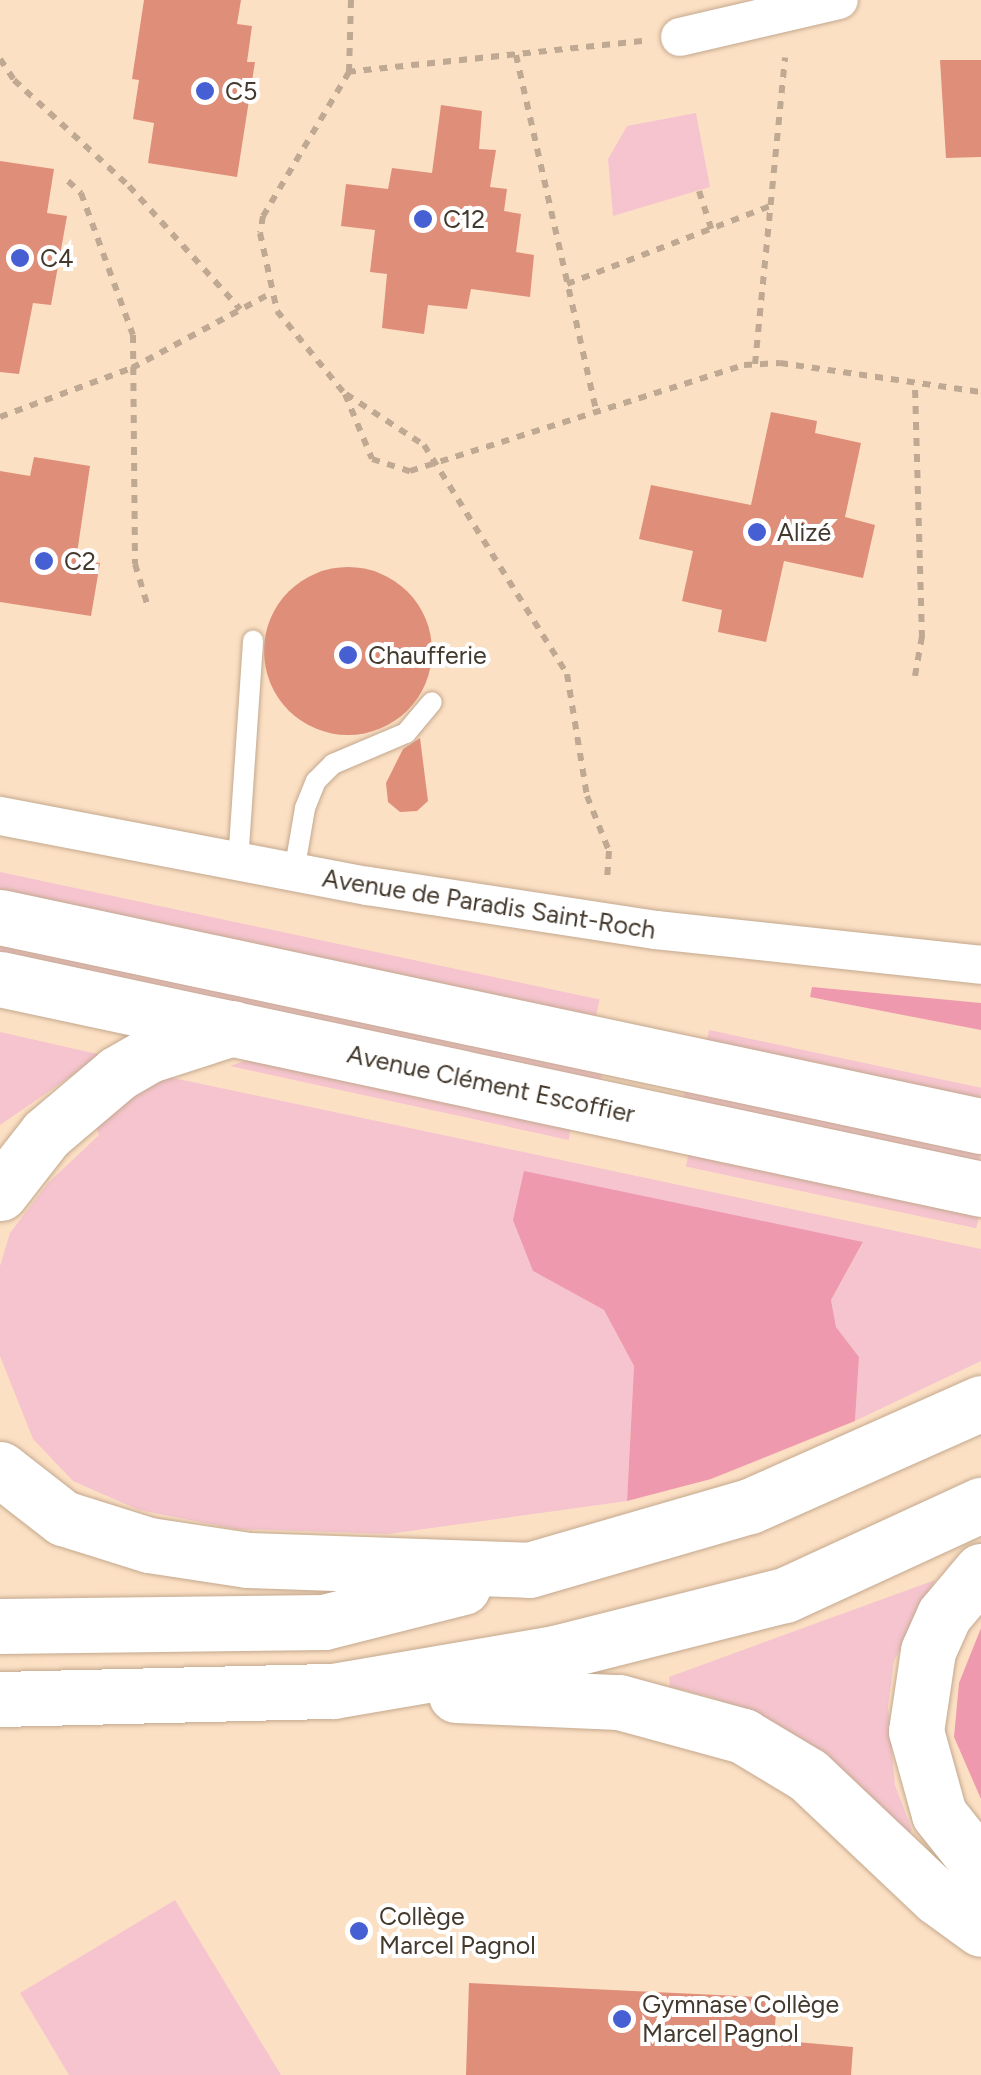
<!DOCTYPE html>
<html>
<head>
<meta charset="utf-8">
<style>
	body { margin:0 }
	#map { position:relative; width:981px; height:2075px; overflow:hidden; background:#fce0c4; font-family:Figtree,sans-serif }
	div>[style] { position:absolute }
	.green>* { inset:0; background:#f5c4ce; transform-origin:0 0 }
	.forest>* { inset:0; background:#ee99ae }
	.building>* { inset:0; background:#df8e79 }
	.round { border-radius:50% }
	.path>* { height:6px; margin-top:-3px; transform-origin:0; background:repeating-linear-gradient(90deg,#bfa992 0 8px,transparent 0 16px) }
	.roads { filter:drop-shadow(0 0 2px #c3a88e) drop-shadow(0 0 2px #c3a88e) }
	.lane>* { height:20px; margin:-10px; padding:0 10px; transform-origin:10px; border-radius:10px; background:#fff }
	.street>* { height:38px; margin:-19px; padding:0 19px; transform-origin:19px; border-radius:19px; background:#fff }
	.secondary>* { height:55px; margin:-27.5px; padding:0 27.5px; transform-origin:27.5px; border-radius:27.5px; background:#fff }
	.primary>* { height:55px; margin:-27.5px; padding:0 27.5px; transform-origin:27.5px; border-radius:27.5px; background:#fff }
	.highway>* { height:55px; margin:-27.5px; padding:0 27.5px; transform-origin:27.5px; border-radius:27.5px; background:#fff }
	.dots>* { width:28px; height:28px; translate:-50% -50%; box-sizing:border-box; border:5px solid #fff; border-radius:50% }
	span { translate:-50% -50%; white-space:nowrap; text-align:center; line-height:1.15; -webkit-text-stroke:8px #fff; paint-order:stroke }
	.poi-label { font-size:25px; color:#44392d }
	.left { translate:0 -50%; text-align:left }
	.street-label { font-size:25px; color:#44392d }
</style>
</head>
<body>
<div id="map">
	<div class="green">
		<div style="clip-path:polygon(696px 113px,710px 187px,613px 216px,608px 159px,627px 126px)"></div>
		<div style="left:0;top:872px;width:613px;height:21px;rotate:12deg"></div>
		<div style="left:0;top:942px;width:616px;height:12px;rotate:12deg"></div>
		<div style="left:709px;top:1030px;width:279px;height:15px;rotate:12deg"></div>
		<div style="clip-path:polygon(0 1032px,102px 1055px,0 1125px)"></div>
		<div style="clip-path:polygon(250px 1059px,571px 1121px,569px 1140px,230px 1066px)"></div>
		<div style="clip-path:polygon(164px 1076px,981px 1249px,981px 1361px,855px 1421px,859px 1357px,836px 1327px,831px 1300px,863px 1243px,533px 1271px,604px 1310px,634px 1366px,627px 1501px,388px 1534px,235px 1529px,139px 1510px,73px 1481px,33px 1439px,0 1356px,0 1266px,10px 1233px,48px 1183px,99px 1135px,92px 1118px)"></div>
		<div style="left:686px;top:1086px;width:302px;height:13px;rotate:12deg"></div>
		<div style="left:690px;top:1147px;width:297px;height:20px;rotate:12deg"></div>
		<div style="clip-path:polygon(935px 1580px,894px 1661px,888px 1707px,895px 1785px,912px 1830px,906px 1835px,854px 1780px,812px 1748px,714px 1698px,670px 1687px,669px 1677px)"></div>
		<div style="clip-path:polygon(175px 1900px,281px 2075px,69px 2075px,20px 1993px)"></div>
	</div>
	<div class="forest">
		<div style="clip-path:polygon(812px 987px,981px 1003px,981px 1030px,810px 997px)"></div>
		<div style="clip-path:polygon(524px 1171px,863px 1242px,831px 1300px,836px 1327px,859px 1357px,855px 1421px,711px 1479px,627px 1501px,634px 1366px,604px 1310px,533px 1271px,513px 1220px)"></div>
		<div style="clip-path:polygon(981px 1628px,981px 1799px,954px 1737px,959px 1683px)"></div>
	</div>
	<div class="building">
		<div style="clip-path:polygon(144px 0,241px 0,237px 24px,252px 26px,247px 62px,255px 62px,237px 177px,148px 163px,154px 123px,133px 119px,139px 80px,132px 79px)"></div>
		<div style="clip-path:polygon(940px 60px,981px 60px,981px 157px,946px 158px)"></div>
		<div style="clip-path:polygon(441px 105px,482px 111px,479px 149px,496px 150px,490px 187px,507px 189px,504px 211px,521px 214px,516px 252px,534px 255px,530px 297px,471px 289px,467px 309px,428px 305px,424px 334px,382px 328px,387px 274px,370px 272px,375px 230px,341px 226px,346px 184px,388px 189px,392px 168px,432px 173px)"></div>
		<div style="clip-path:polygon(0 161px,54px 169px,47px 213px,67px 216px,51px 305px,33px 303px,19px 374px,0 372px)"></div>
		<div style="clip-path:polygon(771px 412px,817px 421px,815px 433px,861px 443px,845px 517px,875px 525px,863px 578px,784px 561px,766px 642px,718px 632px,722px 610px,682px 601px,693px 551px,639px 539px,651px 485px,751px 505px)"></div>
		<div style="clip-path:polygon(34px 457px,90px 466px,76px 560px,100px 563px,91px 616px,0 602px,0 471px,30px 476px)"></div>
		<div class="round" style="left:264px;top:567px;width:168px;height:168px"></div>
		<div style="clip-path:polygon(420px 738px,428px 801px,417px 811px,400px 812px,388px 802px,386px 783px,403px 749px)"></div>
		<div style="clip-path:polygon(469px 1983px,777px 1998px,774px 2040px,853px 2047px,851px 2075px,466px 2075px)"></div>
	</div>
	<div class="path">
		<div style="left:642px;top:41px;width:295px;rotate:174deg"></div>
		<div style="left:349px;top:72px;width:168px;rotate:120.8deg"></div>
		<div style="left:263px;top:216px;width:17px;rotate:100deg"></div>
		<div style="left:260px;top:233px;width:80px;rotate:77.7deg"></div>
		<div style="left:277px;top:311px;width:107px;rotate:50.7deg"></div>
		<div style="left:345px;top:394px;width:70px;rotate:67.4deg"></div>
		<div style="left:372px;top:459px;width:40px;rotate:18deg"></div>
		<div style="left:410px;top:471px;width:350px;rotate:-17.6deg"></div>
		<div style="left:744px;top:365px;width:36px;rotate:-3deg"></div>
		<div style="left:780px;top:363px;width:203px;rotate:8.2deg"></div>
		<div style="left:516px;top:55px;width:365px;rotate:77.3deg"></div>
		<div style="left:0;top:59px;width:25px;rotate:56deg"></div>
		<div style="left:14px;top:80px;width:156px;rotate:42.7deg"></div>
		<div style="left:129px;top:186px;width:166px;rotate:47.9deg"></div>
		<div style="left:349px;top:72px;width:72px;rotate:-88.4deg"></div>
		<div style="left:68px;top:181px;width:18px;rotate:43deg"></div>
		<div style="left:81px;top:193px;width:151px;rotate:69.9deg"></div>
		<div style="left:133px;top:335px;width:229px;rotate:89.5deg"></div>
		<div style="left:135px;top:564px;width:45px;rotate:73.2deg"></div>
		<div style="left:699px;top:191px;width:40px;rotate:72deg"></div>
		<div style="left:567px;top:284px;width:217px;rotate:-21deg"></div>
		<div style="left:755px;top:364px;width:308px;rotate:-84.4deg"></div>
		<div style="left:346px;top:394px;width:93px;rotate:33.2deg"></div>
		<div style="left:424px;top:445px;width:270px;rotate:58deg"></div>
		<div style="left:567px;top:674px;width:124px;rotate:80.7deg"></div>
		<div style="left:587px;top:796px;width:59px;rotate:68.2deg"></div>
		<div style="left:609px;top:851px;width:30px;rotate:94deg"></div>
		<div style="left:0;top:417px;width:141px;rotate:-20.4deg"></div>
		<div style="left:132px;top:368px;width:158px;rotate:-28.3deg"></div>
		<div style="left:915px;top:676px;width:39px;rotate:-80deg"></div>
		<div style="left:922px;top:638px;width:251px;rotate:-91.6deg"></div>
	</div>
	<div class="roads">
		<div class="lane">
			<div style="left:238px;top:862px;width:222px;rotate:-86.1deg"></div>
			<div style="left:294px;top:872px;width:65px;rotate:-80.2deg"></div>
			<div style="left:305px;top:808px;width:29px;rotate:-68deg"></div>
			<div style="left:316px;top:781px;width:24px;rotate:-45deg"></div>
			<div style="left:333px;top:764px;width:79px;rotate:-23deg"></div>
			<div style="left:406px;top:733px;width:40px;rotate:-50deg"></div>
		</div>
		<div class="street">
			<div style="left:680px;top:37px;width:163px;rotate:-13.1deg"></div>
			<div style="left:0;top:816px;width:375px;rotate:10.8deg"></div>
			<div style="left:368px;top:886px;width:291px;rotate:8.7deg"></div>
			<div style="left:656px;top:930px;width:327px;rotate:6.1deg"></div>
		</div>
		<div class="secondary">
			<div style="left:0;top:917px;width:1003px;rotate:12.03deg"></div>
			<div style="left:0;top:979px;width:1003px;rotate:12.08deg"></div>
		</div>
		<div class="primary">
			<div style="left:0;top:1193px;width:75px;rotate:-52.1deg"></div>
			<div style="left:46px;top:1134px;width:94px;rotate:-40.3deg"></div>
			<div style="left:118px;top:1073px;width:36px;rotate:-30deg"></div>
			<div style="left:149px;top:1055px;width:88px;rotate:-17.8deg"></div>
			<div style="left:0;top:1469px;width:80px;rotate:37.9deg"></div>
			<div style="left:63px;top:1518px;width:90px;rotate:17.4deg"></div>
			<div style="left:149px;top:1545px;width:100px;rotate:8.6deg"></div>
			<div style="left:248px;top:1560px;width:281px;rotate:2deg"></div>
			<div style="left:0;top:1626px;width:324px;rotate:-0.7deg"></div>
			<div style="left:324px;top:1622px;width:143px;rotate:-14.1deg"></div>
			<div style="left:456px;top:1695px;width:163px;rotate:2.5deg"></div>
			<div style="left:619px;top:1702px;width:129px;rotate:15.3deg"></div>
			<div style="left:743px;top:1736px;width:76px;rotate:31deg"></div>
			<div style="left:808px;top:1775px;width:178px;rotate:43.4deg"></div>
			<div style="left:937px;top:1897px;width:54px;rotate:36deg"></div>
			<div style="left:0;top:1699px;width:333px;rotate:-1.4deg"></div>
			<div style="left:333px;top:1691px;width:225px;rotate:-9.7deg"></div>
			<div style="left:555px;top:1653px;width:237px;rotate:-14.2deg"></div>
		</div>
		<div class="highway">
			<div style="left:529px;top:1570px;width:230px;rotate:-16.2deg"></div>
			<div style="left:750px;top:1506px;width:253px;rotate:-24deg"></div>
			<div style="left:981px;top:1571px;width:57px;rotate:130.1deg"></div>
			<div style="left:944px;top:1615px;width:39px;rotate:114deg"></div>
			<div style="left:928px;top:1651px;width:81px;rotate:98.5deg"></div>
			<div style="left:916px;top:1731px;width:86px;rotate:74.5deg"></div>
			<div style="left:939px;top:1814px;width:68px;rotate:51.6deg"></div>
			<div style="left:785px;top:1595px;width:216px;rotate:-24.7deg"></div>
		</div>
	</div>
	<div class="dots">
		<div style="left:205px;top:91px;background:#465fd3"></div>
		<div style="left:423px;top:219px;background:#465fd3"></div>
		<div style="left:20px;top:258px;background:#465fd3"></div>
		<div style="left:757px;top:532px;background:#465fd3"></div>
		<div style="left:44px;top:561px;background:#465fd3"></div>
		<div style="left:348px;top:655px;background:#465fd3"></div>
		<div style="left:359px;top:1931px;background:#465fd3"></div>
		<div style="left:622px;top:2019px;background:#465fd3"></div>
	</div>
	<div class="poi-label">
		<span class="left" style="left:225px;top:91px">C5</span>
		<span class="left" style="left:443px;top:219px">C12</span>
		<span class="left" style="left:40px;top:258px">C4</span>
		<span class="left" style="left:777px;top:532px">Alizé</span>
		<span class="left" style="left:64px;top:561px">C2</span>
		<span class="left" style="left:368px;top:655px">Chaufferie</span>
		<span class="left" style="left:379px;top:1931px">Collège<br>Marcel Pagnol</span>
		<span class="left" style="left:642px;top:2019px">Gymnase Collège<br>Marcel Pagnol</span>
	</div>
	<div class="street-label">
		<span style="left:489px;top:904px;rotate:9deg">Avenue de Paradis Saint-Roch</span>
		<span style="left:491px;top:1084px;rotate:12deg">Avenue Clément Escoffier</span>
	</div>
</div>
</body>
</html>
